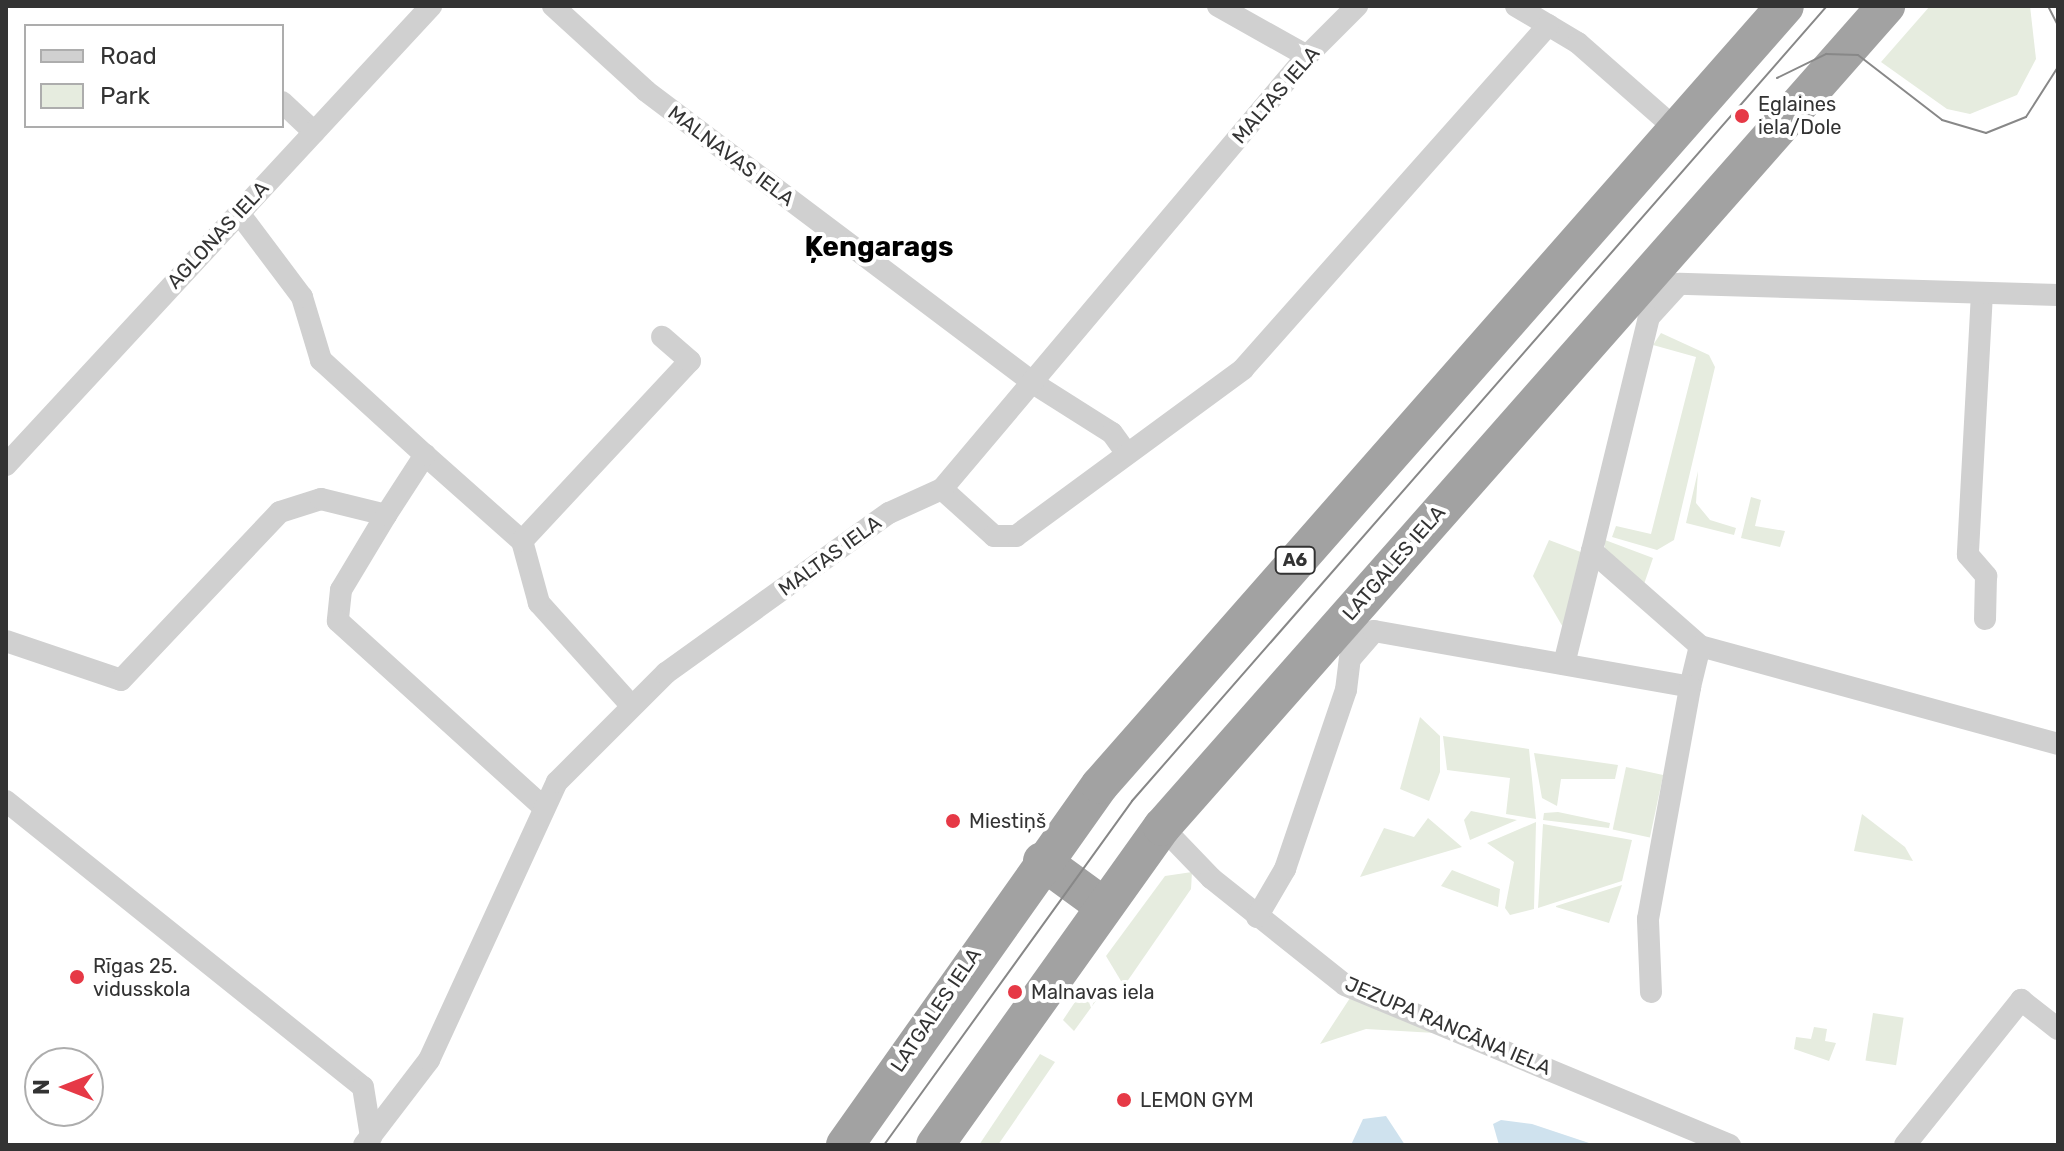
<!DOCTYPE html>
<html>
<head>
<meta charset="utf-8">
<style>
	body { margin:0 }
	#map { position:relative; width:2064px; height:1151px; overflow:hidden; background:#fff; font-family:Rubik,sans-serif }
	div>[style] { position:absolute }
	.green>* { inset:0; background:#e6ecdf; transform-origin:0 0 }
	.water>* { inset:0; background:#cfe2ee }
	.minor>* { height:22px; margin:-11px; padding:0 11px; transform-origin:11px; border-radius:11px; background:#d0d0d0 }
	.trunk>* { height:38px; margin:-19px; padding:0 19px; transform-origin:19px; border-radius:19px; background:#a2a2a2 }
	.tram>* { height:2px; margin:-1px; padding:0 1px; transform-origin:1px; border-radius:1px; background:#888 }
	.dots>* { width:22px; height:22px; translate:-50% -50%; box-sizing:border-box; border:4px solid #fff; border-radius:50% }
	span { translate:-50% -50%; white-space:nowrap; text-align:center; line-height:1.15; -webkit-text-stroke:8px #fff; paint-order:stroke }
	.shield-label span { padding:2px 6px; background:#fff; border:2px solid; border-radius:6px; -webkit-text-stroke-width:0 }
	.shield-label { font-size:18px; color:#333; font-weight:700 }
	.street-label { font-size:20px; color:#333 }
	.poi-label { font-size:20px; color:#333 }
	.left { translate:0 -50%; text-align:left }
	.district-label { font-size:28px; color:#000; font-weight:700 }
	.frame { position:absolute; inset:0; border:8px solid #333; pointer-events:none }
	.legend { position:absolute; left:24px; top:24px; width:260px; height:104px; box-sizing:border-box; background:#fff; border:2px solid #adadad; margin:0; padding:10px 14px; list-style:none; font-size:24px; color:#333 }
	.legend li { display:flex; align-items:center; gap:16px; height:40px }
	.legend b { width:40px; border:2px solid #adadad }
	.north { position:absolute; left:24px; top:1047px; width:80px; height:80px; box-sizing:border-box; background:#fff; border:2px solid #adadad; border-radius:50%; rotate:270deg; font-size:22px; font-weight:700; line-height:32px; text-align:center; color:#333 }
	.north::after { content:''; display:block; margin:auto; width:28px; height:36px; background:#e63946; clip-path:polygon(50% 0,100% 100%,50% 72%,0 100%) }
</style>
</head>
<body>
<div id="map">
	<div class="green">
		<div style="clip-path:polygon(1930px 6px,2030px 6px,2036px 59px,2017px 95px,1970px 114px,1947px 109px,1881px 62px)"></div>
		<div style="clip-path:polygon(1661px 333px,1709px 355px,1715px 367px,1674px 540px,1657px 550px,1612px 537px,1616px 526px,1651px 534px,1696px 357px,1653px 345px)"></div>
		<div style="clip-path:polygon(1698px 471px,1696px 503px,1710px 520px,1736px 528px,1734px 535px,1686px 523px)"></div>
		<div style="clip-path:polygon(1751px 497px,1761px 500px,1755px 526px,1785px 531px,1780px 547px,1741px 538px)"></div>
		<div style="clip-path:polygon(1549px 540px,1586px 554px,1564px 629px,1533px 576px)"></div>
		<div style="clip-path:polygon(1605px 540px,1653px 558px,1643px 587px,1605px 551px)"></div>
		<div style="clip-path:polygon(1420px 717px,1440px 736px,1440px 772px,1429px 801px,1400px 789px)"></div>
		<div style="clip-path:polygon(1443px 736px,1529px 749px,1536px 819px,1506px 814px,1510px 778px,1447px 770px)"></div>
		<div style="clip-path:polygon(1534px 753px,1618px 765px,1615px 779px,1561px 779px,1557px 806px,1542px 798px)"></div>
		<div style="left:1626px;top:767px;width:38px;height:64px;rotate:12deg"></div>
		<div style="clip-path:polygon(1471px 811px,1517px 820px,1470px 840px,1464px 820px)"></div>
		<div style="clip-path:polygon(1558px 812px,1610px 823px,1609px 828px,1543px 820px,1544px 813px)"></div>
		<div style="clip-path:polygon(1862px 814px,1905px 847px,1913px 861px,1854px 851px)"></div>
		<div style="clip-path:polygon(1428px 818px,1462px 847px,1360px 877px,1384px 828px,1414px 837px)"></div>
		<div style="clip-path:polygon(1536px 822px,1534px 909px,1510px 915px,1505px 908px,1514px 862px,1487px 843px)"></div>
		<div style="clip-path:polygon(1543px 824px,1632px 840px,1622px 881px,1538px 908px)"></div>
		<div style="clip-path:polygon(1452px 870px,1500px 889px,1498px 907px,1441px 886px)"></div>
		<div style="clip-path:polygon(1192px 872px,1191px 889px,1124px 986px,1106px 956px,1165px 876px)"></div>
		<div style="clip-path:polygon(1622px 885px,1609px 923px,1556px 907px,1556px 906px)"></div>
		<div style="clip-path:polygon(1083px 990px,1098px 998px,1074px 1031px,1063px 1020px)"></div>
		<div style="clip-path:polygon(1350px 998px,1435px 1033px,1366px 1029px,1320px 1044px)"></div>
		<div style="left:1873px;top:1013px;width:31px;height:48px;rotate:9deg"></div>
		<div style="clip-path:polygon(1814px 1027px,1827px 1029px,1825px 1041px,1836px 1043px,1829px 1061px,1794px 1049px,1796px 1037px,1811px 1039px)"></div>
		<div style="clip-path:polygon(1040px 1054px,1055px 1062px,998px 1145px,979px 1145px)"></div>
	</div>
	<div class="water">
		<div style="clip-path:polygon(1386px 1116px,1405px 1145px,1351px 1145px,1363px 1119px)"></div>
		<div style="clip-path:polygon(1501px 1120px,1532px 1124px,1595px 1145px,1499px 1145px,1493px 1124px)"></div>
	</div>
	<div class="minor">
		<div style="left:553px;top:6px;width:126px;rotate:42.4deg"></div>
		<div style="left:646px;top:91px;width:485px;rotate:37deg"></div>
		<div style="left:1033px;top:383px;width:93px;rotate:32.3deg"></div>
		<div style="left:1112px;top:433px;width:24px;rotate:54deg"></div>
		<div style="left:1218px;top:6px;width:102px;rotate:29.3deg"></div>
		<div style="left:1516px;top:6px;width:72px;rotate:30.8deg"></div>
		<div style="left:1578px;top:43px;width:130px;rotate:41.3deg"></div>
		<div style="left:282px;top:102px;width:44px;rotate:43.2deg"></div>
		<div style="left:1982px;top:293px;width:262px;rotate:93.1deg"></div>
		<div style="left:1968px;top:555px;width:28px;rotate:49deg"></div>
		<div style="left:1986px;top:576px;width:43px;rotate:91.3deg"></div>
		<div style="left:2058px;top:295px;width:379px;rotate:-178.3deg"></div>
		<div style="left:1679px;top:284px;width:45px;rotate:132.3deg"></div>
		<div style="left:1649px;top:317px;width:241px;rotate:103.7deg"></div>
		<div style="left:1592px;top:551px;width:144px;rotate:41.3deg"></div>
		<div style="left:1700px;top:646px;width:371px;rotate:15.3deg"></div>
		<div style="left:425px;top:455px;width:130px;rotate:41.6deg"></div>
		<div style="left:6px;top:465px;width:626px;rotate:-47.2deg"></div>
		<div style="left:942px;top:489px;width:70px;rotate:42.1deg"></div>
		<div style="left:994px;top:536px;width:22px"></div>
		<div style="left:1016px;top:536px;width:282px;rotate:-36.3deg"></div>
		<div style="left:1243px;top:369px;width:460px;rotate:-48.4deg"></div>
		<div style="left:386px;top:515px;width:87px;rotate:121deg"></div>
		<div style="left:341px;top:590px;width:31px;rotate:96deg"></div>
		<div style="left:338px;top:621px;width:275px;rotate:42.2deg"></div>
		<div style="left:6px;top:641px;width:121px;rotate:18.7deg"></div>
		<div style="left:121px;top:680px;width:231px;rotate:-46.6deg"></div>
		<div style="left:280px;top:512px;width:43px;rotate:-17.6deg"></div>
		<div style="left:321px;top:499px;width:67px;rotate:13.8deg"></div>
		<div style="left:386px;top:515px;width:72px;rotate:-57deg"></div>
		<div style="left:425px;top:455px;width:141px;rotate:-137.6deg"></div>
		<div style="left:321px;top:360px;width:66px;rotate:-106.8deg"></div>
		<div style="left:302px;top:297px;width:105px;rotate:-126.9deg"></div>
		<div style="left:1564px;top:664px;width:116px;rotate:-76.1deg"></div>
		<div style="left:629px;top:703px;width:135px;rotate:-132deg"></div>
		<div style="left:539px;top:603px;width:64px;rotate:-105.3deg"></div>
		<div style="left:522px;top:541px;width:246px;rotate:-47deg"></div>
		<div style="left:690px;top:361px;width:37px;rotate:-139deg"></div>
		<div style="left:6px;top:801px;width:457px;rotate:38.7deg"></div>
		<div style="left:363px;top:1087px;width:51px;rotate:80.9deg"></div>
		<div style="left:1162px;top:827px;width:71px;rotate:46.1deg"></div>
		<div style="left:1211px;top:878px;width:171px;rotate:38.6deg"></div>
		<div style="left:1345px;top:985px;width:417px;rotate:22.6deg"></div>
		<div style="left:1257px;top:917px;width:56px;rotate:-59.7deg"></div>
		<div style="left:1285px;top:869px;width:189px;rotate:-71.2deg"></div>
		<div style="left:1346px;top:690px;width:31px;rotate:-83deg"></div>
		<div style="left:1350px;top:659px;width:37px;rotate:-49deg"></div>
		<div style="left:1374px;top:631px;width:321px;rotate:10deg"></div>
		<div style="left:1690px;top:687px;width:42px;rotate:-76.3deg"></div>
		<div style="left:1651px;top:992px;width:73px;rotate:-92.4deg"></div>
		<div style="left:1648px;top:919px;width:236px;rotate:-79.7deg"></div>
		<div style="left:364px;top:1145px;width:107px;rotate:-52.6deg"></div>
		<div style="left:429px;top:1060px;width:306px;rotate:-65.3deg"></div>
		<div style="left:557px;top:782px;width:154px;rotate:-45deg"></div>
		<div style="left:666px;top:673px;width:274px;rotate:-35.7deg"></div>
		<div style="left:889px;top:513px;width:58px;rotate:-24.4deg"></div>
		<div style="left:942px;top:489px;width:566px;rotate:-49.87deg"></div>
		<div style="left:1307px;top:56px;width:71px;rotate:-45deg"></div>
		<div style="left:1905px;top:1145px;width:186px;rotate:-51.3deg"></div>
		<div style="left:2021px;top:1000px;width:47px;rotate:38.1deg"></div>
	</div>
	<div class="trunk">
		<div style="left:1042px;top:861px;width:73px;rotate:36.1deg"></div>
		<div style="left:845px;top:1145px;width:441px;rotate:-54.7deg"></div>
		<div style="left:1100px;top:785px;width:1037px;rotate:-48.67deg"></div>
		<div style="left:935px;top:1145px;width:391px;rotate:-54.5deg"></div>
		<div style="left:1162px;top:827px;width:1095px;rotate:-48.59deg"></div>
	</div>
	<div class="tram">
		<div style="left:2048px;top:6px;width:22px;rotate:63deg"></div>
		<div style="left:1777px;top:78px;width:55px;rotate:-26.1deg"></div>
		<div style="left:1826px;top:54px;width:32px;rotate:2deg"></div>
		<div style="left:1858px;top:55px;width:106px;rotate:37.7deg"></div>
		<div style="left:1942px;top:120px;width:46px;rotate:16.5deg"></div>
		<div style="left:1986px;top:133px;width:43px;rotate:-21.8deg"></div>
		<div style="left:2026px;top:117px;width:59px;rotate:-57.4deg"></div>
		<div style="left:884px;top:1145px;width:424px;rotate:-54.2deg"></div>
		<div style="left:1132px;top:801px;width:1056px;rotate:-48.84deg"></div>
	</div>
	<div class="dots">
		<div style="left:1742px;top:116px;background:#e63946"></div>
		<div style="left:953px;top:821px;background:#e63946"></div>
		<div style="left:77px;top:977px;background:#e63946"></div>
		<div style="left:1015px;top:992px;background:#e63946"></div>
		<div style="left:1124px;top:1100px;background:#e63946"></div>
	</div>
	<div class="shield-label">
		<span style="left:1295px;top:560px">A6</span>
	</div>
	<div class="street-label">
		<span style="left:1276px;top:95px;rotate:-49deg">MALTAS IELA</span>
		<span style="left:731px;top:156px;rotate:37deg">MALNAVAS IELA</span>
		<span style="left:218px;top:235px;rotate:-47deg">AGLONAS IELA</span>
		<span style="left:830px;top:556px;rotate:-36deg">MALTAS IELA</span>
		<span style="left:1394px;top:563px;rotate:-49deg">LATGALES IELA</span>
		<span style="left:936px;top:1010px;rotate:-56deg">LATGALES IELA</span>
		<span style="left:1448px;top:1026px;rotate:23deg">JEZUPA RANCĀNA IELA</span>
	</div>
	<div class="poi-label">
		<span class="left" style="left:1758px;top:116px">Eglaines<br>iela/Dole</span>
		<span class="left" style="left:969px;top:821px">Miestiņš</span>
		<span class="left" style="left:93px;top:978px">Rīgas 25.<br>vidusskola</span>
		<span class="left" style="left:1031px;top:992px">Malnavas iela</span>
		<span class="left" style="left:1140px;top:1100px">LEMON GYM</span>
	</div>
	<div class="district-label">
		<span style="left:879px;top:247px">Ķengarags</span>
	</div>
	<div class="frame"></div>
	<ul class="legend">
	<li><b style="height:10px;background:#d0d0d0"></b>Road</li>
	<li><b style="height:22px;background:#e6ecdf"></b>Park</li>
	</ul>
	<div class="north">N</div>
</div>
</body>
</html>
